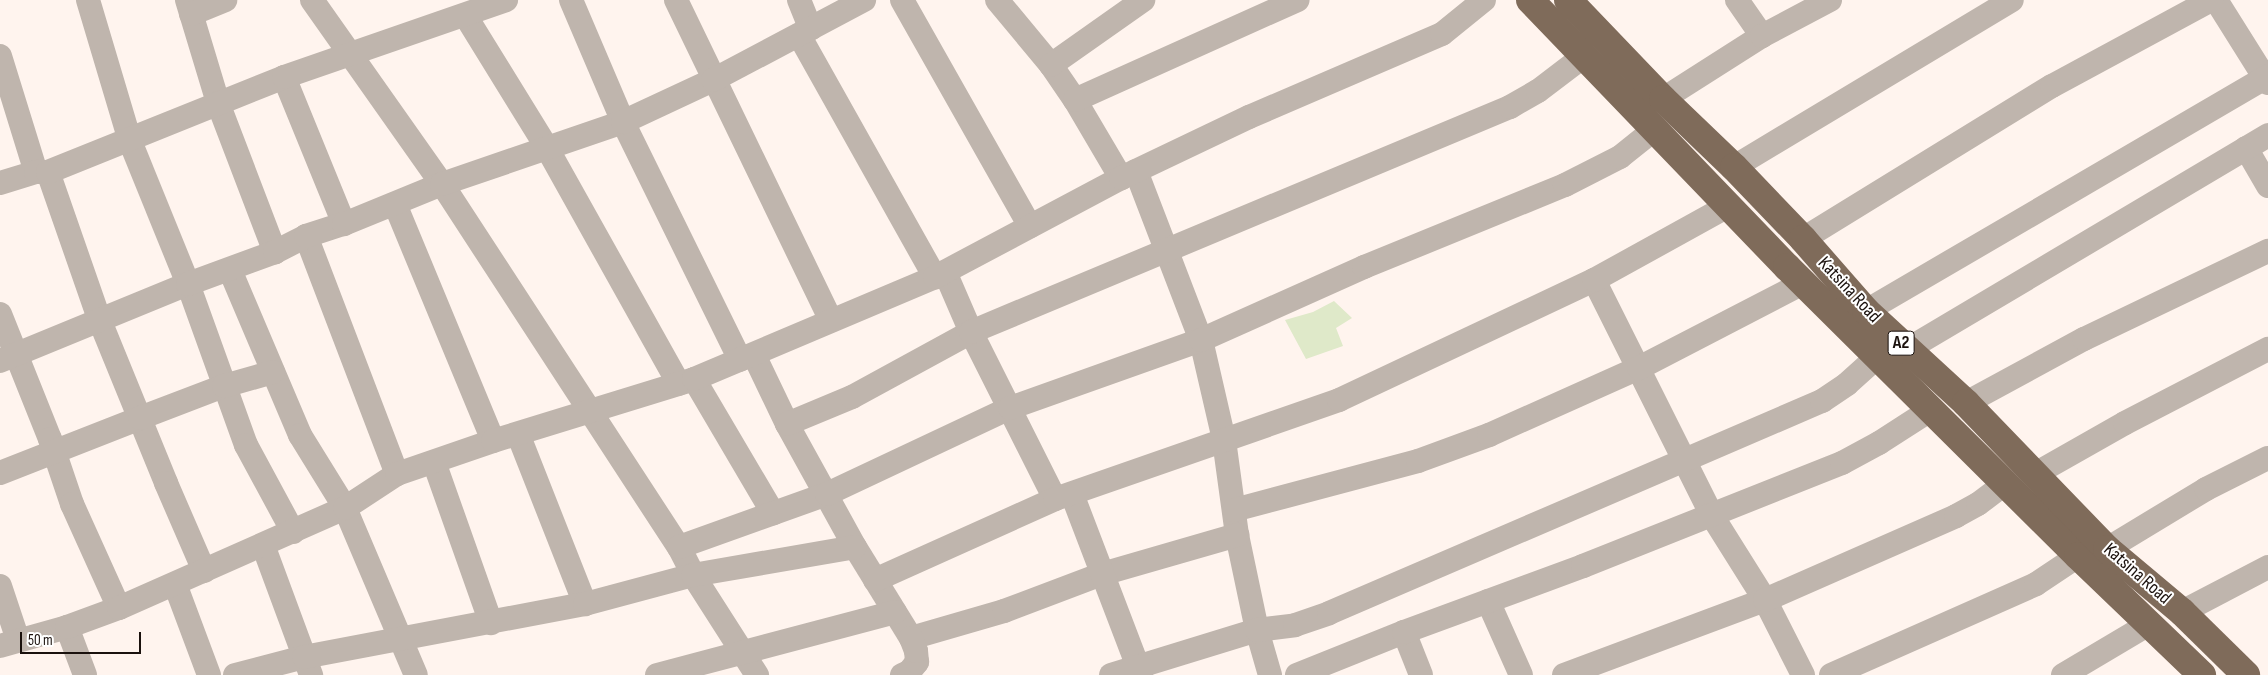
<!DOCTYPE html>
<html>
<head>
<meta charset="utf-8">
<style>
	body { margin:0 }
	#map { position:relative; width:2268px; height:675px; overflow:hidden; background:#fff4ee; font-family:"Sofia Sans Condensed",sans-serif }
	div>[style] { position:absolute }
	.green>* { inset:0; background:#dfe9c9 }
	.minor>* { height:24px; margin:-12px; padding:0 12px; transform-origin:12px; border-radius:12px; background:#bfb5ad }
	.highway>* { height:28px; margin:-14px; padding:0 14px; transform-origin:14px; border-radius:14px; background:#7f6b5a }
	span { translate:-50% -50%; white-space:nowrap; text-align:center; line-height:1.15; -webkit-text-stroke:4px #fff; paint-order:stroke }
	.shield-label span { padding:1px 4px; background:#fff; border:1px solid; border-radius:4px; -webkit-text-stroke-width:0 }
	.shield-label { font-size:18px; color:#1a110d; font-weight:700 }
	.street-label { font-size:19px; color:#1a110d }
	.scale { position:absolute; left:20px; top:632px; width:121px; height:22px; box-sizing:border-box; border:2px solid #1a110d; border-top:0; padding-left:6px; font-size:15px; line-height:18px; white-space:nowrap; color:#1a110d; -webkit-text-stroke:4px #fff; paint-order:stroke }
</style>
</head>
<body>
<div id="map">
	<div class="green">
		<div style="clip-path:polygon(1334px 301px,1352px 318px,1336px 328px,1343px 346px,1306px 359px,1285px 320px,1313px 312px)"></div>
	</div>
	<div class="minor">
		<div style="left:88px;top:0;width:147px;rotate:73.4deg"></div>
		<div style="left:130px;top:141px;width:154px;rotate:67.9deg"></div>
		<div style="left:188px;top:284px;width:171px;rotate:70.2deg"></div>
		<div style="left:246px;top:445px;width:99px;rotate:61.6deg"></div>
		<div style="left:187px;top:0;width:108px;rotate:73.2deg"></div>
		<div style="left:218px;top:103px;width:160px;rotate:69.1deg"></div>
		<div style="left:312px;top:0;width:225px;rotate:54.8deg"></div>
		<div style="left:442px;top:184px;width:434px;rotate:56.9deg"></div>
		<div style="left:679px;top:547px;width:31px;rotate:63deg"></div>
		<div style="left:693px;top:575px;width:119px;rotate:57.4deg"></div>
		<div style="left:571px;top:0;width:133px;rotate:66.9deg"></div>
		<div style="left:623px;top:122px;width:265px;rotate:63.8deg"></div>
		<div style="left:676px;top:0;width:356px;rotate:64.2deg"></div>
		<div style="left:799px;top:0;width:31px;rotate:68deg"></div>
		<div style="left:902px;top:0;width:260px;rotate:60.5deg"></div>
		<div style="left:997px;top:0;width:85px;rotate:50.3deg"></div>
		<div style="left:1051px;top:65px;width:42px;rotate:55.6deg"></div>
		<div style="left:1075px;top:100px;width:91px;rotate:59.5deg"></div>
		<div style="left:1737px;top:0;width:44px;rotate:55.2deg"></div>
		<div style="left:2216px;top:0;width:98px;rotate:57.9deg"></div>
		<div style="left:191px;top:14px;width:37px;rotate:-22deg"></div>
		<div style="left:465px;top:15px;width:156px;rotate:58.3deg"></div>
		<div style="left:547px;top:148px;width:270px;rotate:60.8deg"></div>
		<div style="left:799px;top:35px;width:278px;rotate:60.7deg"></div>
		<div style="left:0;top:56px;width:121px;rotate:72.8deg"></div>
		<div style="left:1051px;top:65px;width:113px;rotate:-35.2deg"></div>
		<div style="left:284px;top:77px;width:159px;rotate:67.8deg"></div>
		<div style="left:1663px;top:99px;width:117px;rotate:-32.5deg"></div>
		<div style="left:1762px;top:36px;width:77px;rotate:-27.9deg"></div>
		<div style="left:1075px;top:100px;width:244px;rotate:-24.2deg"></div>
		<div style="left:2246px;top:148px;width:44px;rotate:59.9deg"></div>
		<div style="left:1734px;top:167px;width:324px;rotate:-31deg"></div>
		<div style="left:1136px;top:171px;width:181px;rotate:69deg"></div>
		<div style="left:1201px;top:340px;width:103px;rotate:77deg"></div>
		<div style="left:1224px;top:440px;width:96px;rotate:82.2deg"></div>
		<div style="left:1237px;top:535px;width:97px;rotate:78.1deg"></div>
		<div style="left:1257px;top:630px;width:47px;rotate:73.9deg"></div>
		<div style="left:48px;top:172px;width:158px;rotate:70.8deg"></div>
		<div style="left:100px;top:321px;width:175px;rotate:67.8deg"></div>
		<div style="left:166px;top:483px;width:96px;rotate:66.6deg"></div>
		<div style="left:0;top:183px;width:38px;rotate:-17deg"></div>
		<div style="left:36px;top:172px;width:12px"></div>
		<div style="left:48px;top:172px;width:254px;rotate:-21.9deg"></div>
		<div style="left:284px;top:77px;width:235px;rotate:-19.1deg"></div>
		<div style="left:395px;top:204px;width:256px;rotate:67.5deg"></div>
		<div style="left:306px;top:236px;width:255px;rotate:69.1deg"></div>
		<div style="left:1803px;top:239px;width:292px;rotate:-31.6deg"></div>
		<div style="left:2052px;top:86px;width:181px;rotate:-28.4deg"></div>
		<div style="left:230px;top:270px;width:179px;rotate:67deg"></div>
		<div style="left:300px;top:435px;width:86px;rotate:58.3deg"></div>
		<div style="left:345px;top:508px;width:181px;rotate:67deg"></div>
		<div style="left:945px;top:272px;width:65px;rotate:66.6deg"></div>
		<div style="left:971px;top:332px;width:187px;rotate:63.3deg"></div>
		<div style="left:1594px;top:280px;width:262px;rotate:63.4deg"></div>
		<div style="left:1711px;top:514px;width:102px;rotate:57.9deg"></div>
		<div style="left:1765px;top:600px;width:84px;rotate:63.1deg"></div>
		<div style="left:1866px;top:311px;width:466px;rotate:-30.3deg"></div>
		<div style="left:0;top:314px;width:135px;rotate:68.2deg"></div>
		<div style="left:50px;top:439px;width:69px;rotate:71.3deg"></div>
		<div style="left:72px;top:504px;width:114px;rotate:65.7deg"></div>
		<div style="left:1908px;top:349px;width:419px;rotate:-30.7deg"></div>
		<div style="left:754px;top:355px;width:76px;rotate:64.4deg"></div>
		<div style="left:787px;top:424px;width:141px;rotate:61.1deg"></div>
		<div style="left:855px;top:547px;width:107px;rotate:58.4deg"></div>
		<div style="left:911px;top:638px;width:97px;rotate:-16.2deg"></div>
		<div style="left:1004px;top:611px;width:105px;rotate:-20.7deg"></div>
		<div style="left:1102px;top:574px;width:141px;rotate:-16.1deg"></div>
		<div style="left:0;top:361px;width:203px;rotate:-22.3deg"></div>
		<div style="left:188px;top:284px;width:93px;rotate:-20.2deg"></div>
		<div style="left:275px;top:252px;width:35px;rotate:-27deg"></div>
		<div style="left:306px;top:236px;width:40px;rotate:-18deg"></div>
		<div style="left:344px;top:224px;width:106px;rotate:-22.2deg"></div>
		<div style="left:442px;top:184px;width:191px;rotate:-18.9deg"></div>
		<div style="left:623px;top:122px;width:99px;rotate:-25deg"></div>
		<div style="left:713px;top:80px;width:171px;rotate:-27.9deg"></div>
		<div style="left:694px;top:379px;width:156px;rotate:59.5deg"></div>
		<div style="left:1966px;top:403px;width:134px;rotate:-28.5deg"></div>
		<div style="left:2084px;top:339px;width:204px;rotate:-25.6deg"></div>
		<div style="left:787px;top:424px;width:70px;rotate:-22.6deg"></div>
		<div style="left:852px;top:397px;width:136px;rotate:-28.6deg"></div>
		<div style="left:971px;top:332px;width:584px;rotate:-22.66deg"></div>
		<div style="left:1510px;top:107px;width:32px;rotate:-30deg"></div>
		<div style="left:1538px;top:91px;width:58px;rotate:-37.3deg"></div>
		<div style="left:518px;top:434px;width:183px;rotate:68.5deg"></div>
		<div style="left:434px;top:462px;width:171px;rotate:70.5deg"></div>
		<div style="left:0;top:473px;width:150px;rotate:-21.4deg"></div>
		<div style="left:140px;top:418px;width:90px;rotate:-20.9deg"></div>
		<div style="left:224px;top:386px;width:51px;rotate:-15.9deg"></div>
		<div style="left:2035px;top:474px;width:103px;rotate:-29.5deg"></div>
		<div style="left:2125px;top:423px;width:161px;rotate:-27.4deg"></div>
		<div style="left:1072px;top:494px;width:194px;rotate:69.1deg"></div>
		<div style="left:1234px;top:510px;width:190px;rotate:-14.9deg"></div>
		<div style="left:1418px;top:461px;width:76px;rotate:-20.1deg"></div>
		<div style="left:1489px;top:435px;width:164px;rotate:-24.1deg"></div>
		<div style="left:1639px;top:368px;width:185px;rotate:-27.4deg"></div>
		<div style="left:263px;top:545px;width:139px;rotate:69.7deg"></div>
		<div style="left:679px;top:547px;width:157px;rotate:-19.7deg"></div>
		<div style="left:827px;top:494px;width:202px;rotate:-25.2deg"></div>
		<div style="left:1010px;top:408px;width:203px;rotate:-19.6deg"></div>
		<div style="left:1201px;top:340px;width:179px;rotate:-24.1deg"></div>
		<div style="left:1364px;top:267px;width:217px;rotate:-22.2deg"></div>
		<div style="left:1565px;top:185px;width:62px;rotate:-27deg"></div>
		<div style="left:1620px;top:157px;width:45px;rotate:-38.7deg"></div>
		<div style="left:2107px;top:549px;width:116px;rotate:-31.2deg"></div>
		<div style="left:2206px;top:489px;width:69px;rotate:-26.6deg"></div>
		<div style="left:875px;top:580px;width:197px;rotate:-24.2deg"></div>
		<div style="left:1055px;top:499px;width:301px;rotate:-19.2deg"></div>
		<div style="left:1339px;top:400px;width:282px;rotate:-25.2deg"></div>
		<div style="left:1594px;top:280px;width:153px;rotate:-28.9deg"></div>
		<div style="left:175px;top:584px;width:97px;rotate:69.5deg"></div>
		<div style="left:0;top:586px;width:57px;rotate:71.6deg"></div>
		<div style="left:1488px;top:601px;width:81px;rotate:66deg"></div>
		<div style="left:2182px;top:612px;width:97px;rotate:-27.6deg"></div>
		<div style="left:67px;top:627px;width:51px;rotate:69.4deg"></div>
		<div style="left:1404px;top:632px;width:46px;rotate:68.4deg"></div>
		<div style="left:0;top:646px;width:70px;rotate:-15.8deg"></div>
		<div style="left:67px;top:627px;width:55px;rotate:-20.1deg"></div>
		<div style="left:119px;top:608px;width:247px;rotate:-23.9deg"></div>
		<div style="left:345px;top:508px;width:62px;rotate:-33.2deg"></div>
		<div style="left:397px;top:474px;width:102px;rotate:-19deg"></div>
		<div style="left:493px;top:441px;width:210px;rotate:-17.1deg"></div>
		<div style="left:694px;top:379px;width:262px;rotate:-22.9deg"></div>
		<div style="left:935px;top:277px;width:211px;rotate:-28deg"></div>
		<div style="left:1121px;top:178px;width:142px;rotate:-25.5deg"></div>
		<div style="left:1249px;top:117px;width:210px;rotate:-23.3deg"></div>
		<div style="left:1442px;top:34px;width:54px;rotate:-39deg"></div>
		<div style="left:235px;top:675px;width:71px;rotate:-14.6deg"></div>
		<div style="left:304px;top:657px;width:286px;rotate:-10.7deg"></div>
		<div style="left:585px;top:604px;width:112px;rotate:-15deg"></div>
		<div style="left:693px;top:575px;width:164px;rotate:-9.8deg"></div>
		<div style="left:657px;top:675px;width:246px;rotate:-14.8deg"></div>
		<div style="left:902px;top:675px;width:8px;rotate:-23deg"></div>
		<div style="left:909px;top:672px;width:13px;rotate:-51deg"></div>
		<div style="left:917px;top:662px;width:11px;rotate:-95deg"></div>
		<div style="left:916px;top:651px;width:14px;rotate:-111deg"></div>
		<div style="left:1111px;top:675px;width:153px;rotate:-17.1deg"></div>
		<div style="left:1257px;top:630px;width:38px;rotate:-7deg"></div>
		<div style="left:1295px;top:625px;width:36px;rotate:-19deg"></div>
		<div style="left:1329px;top:613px;width:537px;rotate:-23.27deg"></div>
		<div style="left:1822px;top:401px;width:30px;rotate:-34deg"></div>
		<div style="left:1847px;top:384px;width:40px;rotate:-42deg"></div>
		<div style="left:1297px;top:675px;width:115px;rotate:-21.9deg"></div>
		<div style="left:1404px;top:632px;width:191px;rotate:-20.2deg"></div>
		<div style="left:1583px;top:566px;width:279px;rotate:-21.7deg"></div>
		<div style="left:1842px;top:463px;width:42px;rotate:-28.4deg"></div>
		<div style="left:1879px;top:443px;width:63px;rotate:-32.7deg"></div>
		<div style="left:1564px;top:675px;width:215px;rotate:-20.5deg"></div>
		<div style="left:1765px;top:600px;width:209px;rotate:-23.7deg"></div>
		<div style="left:1956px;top:516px;width:25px;rotate:-29deg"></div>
		<div style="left:1978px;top:504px;width:34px;rotate:-37deg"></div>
		<div style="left:1831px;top:675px;width:224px;rotate:-23.9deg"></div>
		<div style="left:2036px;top:584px;width:50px;rotate:-33.7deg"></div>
		<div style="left:2063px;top:675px;width:100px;rotate:-30.7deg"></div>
	</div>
	<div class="highway">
		<div style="left:1530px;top:0;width:371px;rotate:46.1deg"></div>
		<div style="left:1787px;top:267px;width:410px;rotate:44.8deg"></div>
		<div style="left:2078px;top:556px;width:172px;rotate:43.8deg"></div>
		<div style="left:1568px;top:0;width:137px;rotate:46.2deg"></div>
		<div style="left:1663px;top:99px;width:98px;rotate:43.8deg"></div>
		<div style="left:1734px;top:167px;width:100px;rotate:46.2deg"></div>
		<div style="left:1803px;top:239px;width:96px;rotate:48.8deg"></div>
		<div style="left:1866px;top:311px;width:136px;rotate:42.6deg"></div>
		<div style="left:1966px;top:403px;width:203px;rotate:46deg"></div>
		<div style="left:2107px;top:549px;width:98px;rotate:40deg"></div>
		<div style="left:2182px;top:612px;width:90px;rotate:44.5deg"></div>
	</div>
	<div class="shield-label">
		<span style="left:1901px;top:343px">A2</span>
	</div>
	<div class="street-label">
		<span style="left:1849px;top:290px;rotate:47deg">Katsina Road</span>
		<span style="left:2137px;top:574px;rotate:41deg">Katsina Road</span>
	</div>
	<div class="scale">50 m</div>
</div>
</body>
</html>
